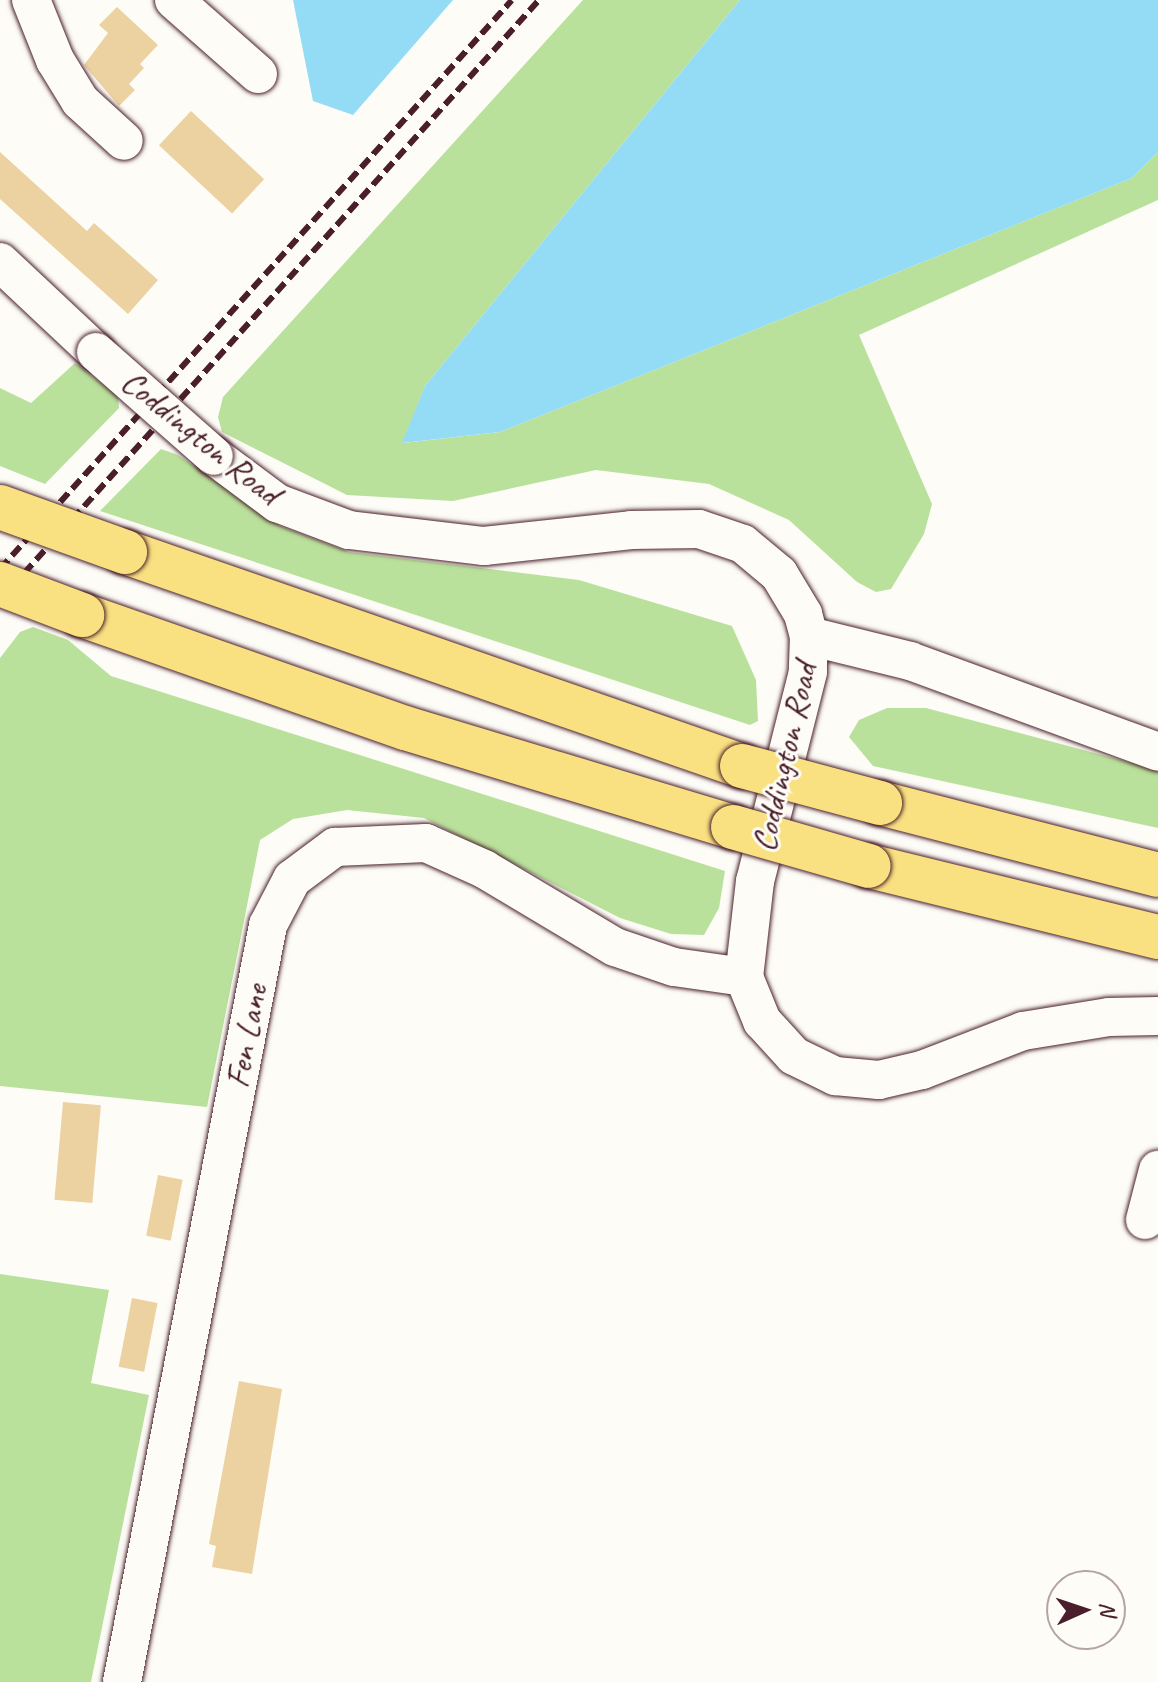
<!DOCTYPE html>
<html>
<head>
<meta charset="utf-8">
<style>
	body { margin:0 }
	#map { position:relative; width:1158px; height:1682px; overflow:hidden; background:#fdfcf7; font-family:Caveat,sans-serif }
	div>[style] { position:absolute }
	.green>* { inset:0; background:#bae19c }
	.water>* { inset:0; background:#94dcf6 }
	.building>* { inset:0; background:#edd2a1; transform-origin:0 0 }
	.roads { filter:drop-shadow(0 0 2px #4a1f2b) drop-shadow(0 0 2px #4a1f2b) }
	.minor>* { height:38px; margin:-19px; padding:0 19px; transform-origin:19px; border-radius:19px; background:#fdfcf7 }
	.highway>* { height:44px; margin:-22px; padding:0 22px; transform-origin:22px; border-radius:22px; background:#f9e181 }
	.rail>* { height:6px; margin-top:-3px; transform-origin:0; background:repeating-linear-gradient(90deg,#4a1f2b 0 12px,transparent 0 18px) }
	.bridges { filter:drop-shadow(0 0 2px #4a1f2b) drop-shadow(0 0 2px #4a1f2b) }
	.minor-bridge>* { height:38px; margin:-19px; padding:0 19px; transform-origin:19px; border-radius:19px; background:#fdfcf7 }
	.highway-bridge>* { height:44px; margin:-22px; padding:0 22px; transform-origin:22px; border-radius:22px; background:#f9e181 }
	span { translate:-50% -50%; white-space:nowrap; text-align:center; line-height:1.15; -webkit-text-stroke:6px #fdfcf7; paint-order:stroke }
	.street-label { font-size:34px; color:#4a1f2b }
	.north { position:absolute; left:1046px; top:1570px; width:80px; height:80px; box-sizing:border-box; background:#fdfcf7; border:2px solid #b5a4a5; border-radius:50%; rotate:87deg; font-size:22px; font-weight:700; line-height:32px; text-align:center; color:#4a1f2b }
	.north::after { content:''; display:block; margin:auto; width:28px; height:36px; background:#4a1f2b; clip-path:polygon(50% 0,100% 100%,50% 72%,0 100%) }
</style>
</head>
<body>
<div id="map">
	<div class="green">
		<div style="clip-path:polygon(583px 0,740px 0,425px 386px,403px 443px,500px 432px,1132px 178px,1158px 152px,1158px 200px,859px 335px,932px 504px,924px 534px,891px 589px,876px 592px,857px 582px,789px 520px,709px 484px,596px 470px,453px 501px,347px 495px,222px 432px,218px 417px,223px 397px)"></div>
		<div style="clip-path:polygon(75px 363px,118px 396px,119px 408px,45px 484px,0 466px,0 388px,31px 403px)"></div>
		<div style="clip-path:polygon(161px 449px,178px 455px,280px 526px,349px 552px,579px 580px,732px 626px,756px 680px,758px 721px,750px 725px,100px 511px)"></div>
		<div style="clip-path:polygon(33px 627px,68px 640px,111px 676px,725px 871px,719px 908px,704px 935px,671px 934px,620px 918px,424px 818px,347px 810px,293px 819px,260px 840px,207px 1107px,0 1086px,0 658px,20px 632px)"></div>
		<div style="clip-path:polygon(887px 708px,926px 708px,1158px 770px,1158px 828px,873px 766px,849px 737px,859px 720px)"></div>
		<div style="clip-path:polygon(0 1274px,109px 1290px,91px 1383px,149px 1395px,91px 1682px,0 1682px)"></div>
	</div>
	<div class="water">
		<div style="clip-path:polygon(293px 0,453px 0,353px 115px,313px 101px)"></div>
		<div style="clip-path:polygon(740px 0,1158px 0,1158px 152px,1132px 178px,500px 432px,402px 443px,425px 386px)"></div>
	</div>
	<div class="building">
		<div style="clip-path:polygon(117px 7px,158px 45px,140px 64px,144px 68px,129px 84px,135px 90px,119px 106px,84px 65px,108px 33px,99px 25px)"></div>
		<div style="left:191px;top:111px;width:100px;height:47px;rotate:43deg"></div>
		<div style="clip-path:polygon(0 152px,87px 231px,94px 223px,158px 280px,128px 314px,0 199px)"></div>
		<div style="left:63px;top:1102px;width:38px;height:98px;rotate:5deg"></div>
		<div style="left:158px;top:1175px;width:25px;height:62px;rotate:11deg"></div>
		<div style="left:132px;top:1298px;width:26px;height:70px;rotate:11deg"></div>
		<div style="clip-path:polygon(239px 1381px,282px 1389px,252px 1574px,212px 1567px,216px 1546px,209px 1544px)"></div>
	</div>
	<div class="roads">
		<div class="minor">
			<div style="left:31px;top:0;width:65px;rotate:68.2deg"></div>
			<div style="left:55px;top:60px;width:48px;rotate:58.6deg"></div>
			<div style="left:80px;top:101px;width:59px;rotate:42.3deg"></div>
			<div style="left:174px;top:0;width:112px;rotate:41.4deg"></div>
			<div style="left:0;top:262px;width:132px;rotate:43.2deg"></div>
			<div style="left:214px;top:456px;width:79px;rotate:36.7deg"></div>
			<div style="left:277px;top:503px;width:77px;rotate:20.6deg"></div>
			<div style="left:349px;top:530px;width:136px;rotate:6.8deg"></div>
			<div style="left:484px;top:546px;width:148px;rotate:-6.2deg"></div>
			<div style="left:631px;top:530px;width:68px;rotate:-0.8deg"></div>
			<div style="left:699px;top:529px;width:46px;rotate:18.8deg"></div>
			<div style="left:743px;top:544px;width:47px;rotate:39.8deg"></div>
			<div style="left:779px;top:574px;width:47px;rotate:59deg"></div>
			<div style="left:803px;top:614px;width:23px;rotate:75deg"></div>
			<div style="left:809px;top:636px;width:36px;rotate:92deg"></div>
			<div style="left:808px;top:672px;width:216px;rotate:104.2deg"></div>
			<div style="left:755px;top:881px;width:97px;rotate:96.5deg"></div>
			<div style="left:744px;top:977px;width:48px;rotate:67.8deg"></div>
			<div style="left:762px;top:1021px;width:47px;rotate:47.6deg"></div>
			<div style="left:794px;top:1056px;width:46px;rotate:26deg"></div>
			<div style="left:835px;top:1076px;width:44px;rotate:5.2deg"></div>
			<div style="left:879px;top:1080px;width:44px;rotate:-13.1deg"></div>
			<div style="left:922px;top:1070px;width:108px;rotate:-21.1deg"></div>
			<div style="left:1023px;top:1031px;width:87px;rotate:-9.2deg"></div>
			<div style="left:1109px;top:1017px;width:49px;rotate:-1.2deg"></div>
			<div style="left:809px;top:636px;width:104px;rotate:13.9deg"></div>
			<div style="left:910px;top:661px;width:264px;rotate:20.1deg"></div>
			<div style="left:1145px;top:1220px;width:52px;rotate:-75.4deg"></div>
			<div style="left:122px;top:1682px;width:771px;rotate:-79.08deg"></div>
			<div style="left:268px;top:925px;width:52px;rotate:-62.4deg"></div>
			<div style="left:292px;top:879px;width:54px;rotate:-36.7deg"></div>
			<div style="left:335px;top:847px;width:91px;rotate:-2.5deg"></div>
			<div style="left:426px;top:843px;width:64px;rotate:24.1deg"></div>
			<div style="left:484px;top:869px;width:152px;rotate:30.8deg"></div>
			<div style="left:615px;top:947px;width:62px;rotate:18.7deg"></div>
			<div style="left:674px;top:967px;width:71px;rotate:8.1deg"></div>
		</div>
		<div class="highway">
			<div style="left:125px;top:552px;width:653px;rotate:19.13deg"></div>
			<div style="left:82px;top:615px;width:342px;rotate:19.3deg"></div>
			<div style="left:405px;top:728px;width:343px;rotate:16.8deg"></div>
			<div style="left:880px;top:803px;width:287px;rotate:14.5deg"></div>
			<div style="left:869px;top:866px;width:298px;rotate:13.8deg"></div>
		</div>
	</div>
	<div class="rail">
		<div style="left:0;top:569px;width:765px;rotate:-48.02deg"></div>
		<div style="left:0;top:600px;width:807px;rotate:-48.07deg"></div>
	</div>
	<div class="bridges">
		<div class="minor-bridge">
			<div style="left:96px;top:352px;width:157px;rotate:41.4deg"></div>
		</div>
		<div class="highway-bridge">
			<div style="left:0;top:507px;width:133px;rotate:19.8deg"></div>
			<div style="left:0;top:584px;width:88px;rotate:20.7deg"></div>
			<div style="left:742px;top:766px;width:143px;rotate:15deg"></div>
			<div style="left:733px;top:827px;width:141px;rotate:16deg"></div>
		</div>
	</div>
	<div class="street-label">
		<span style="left:201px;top:437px;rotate:39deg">Coddington Road</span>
		<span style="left:784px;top:757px;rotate:-77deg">Coddington Road</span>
		<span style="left:246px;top:1036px;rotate:-79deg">Fen Lane</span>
	</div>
	<div class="north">N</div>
</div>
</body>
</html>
